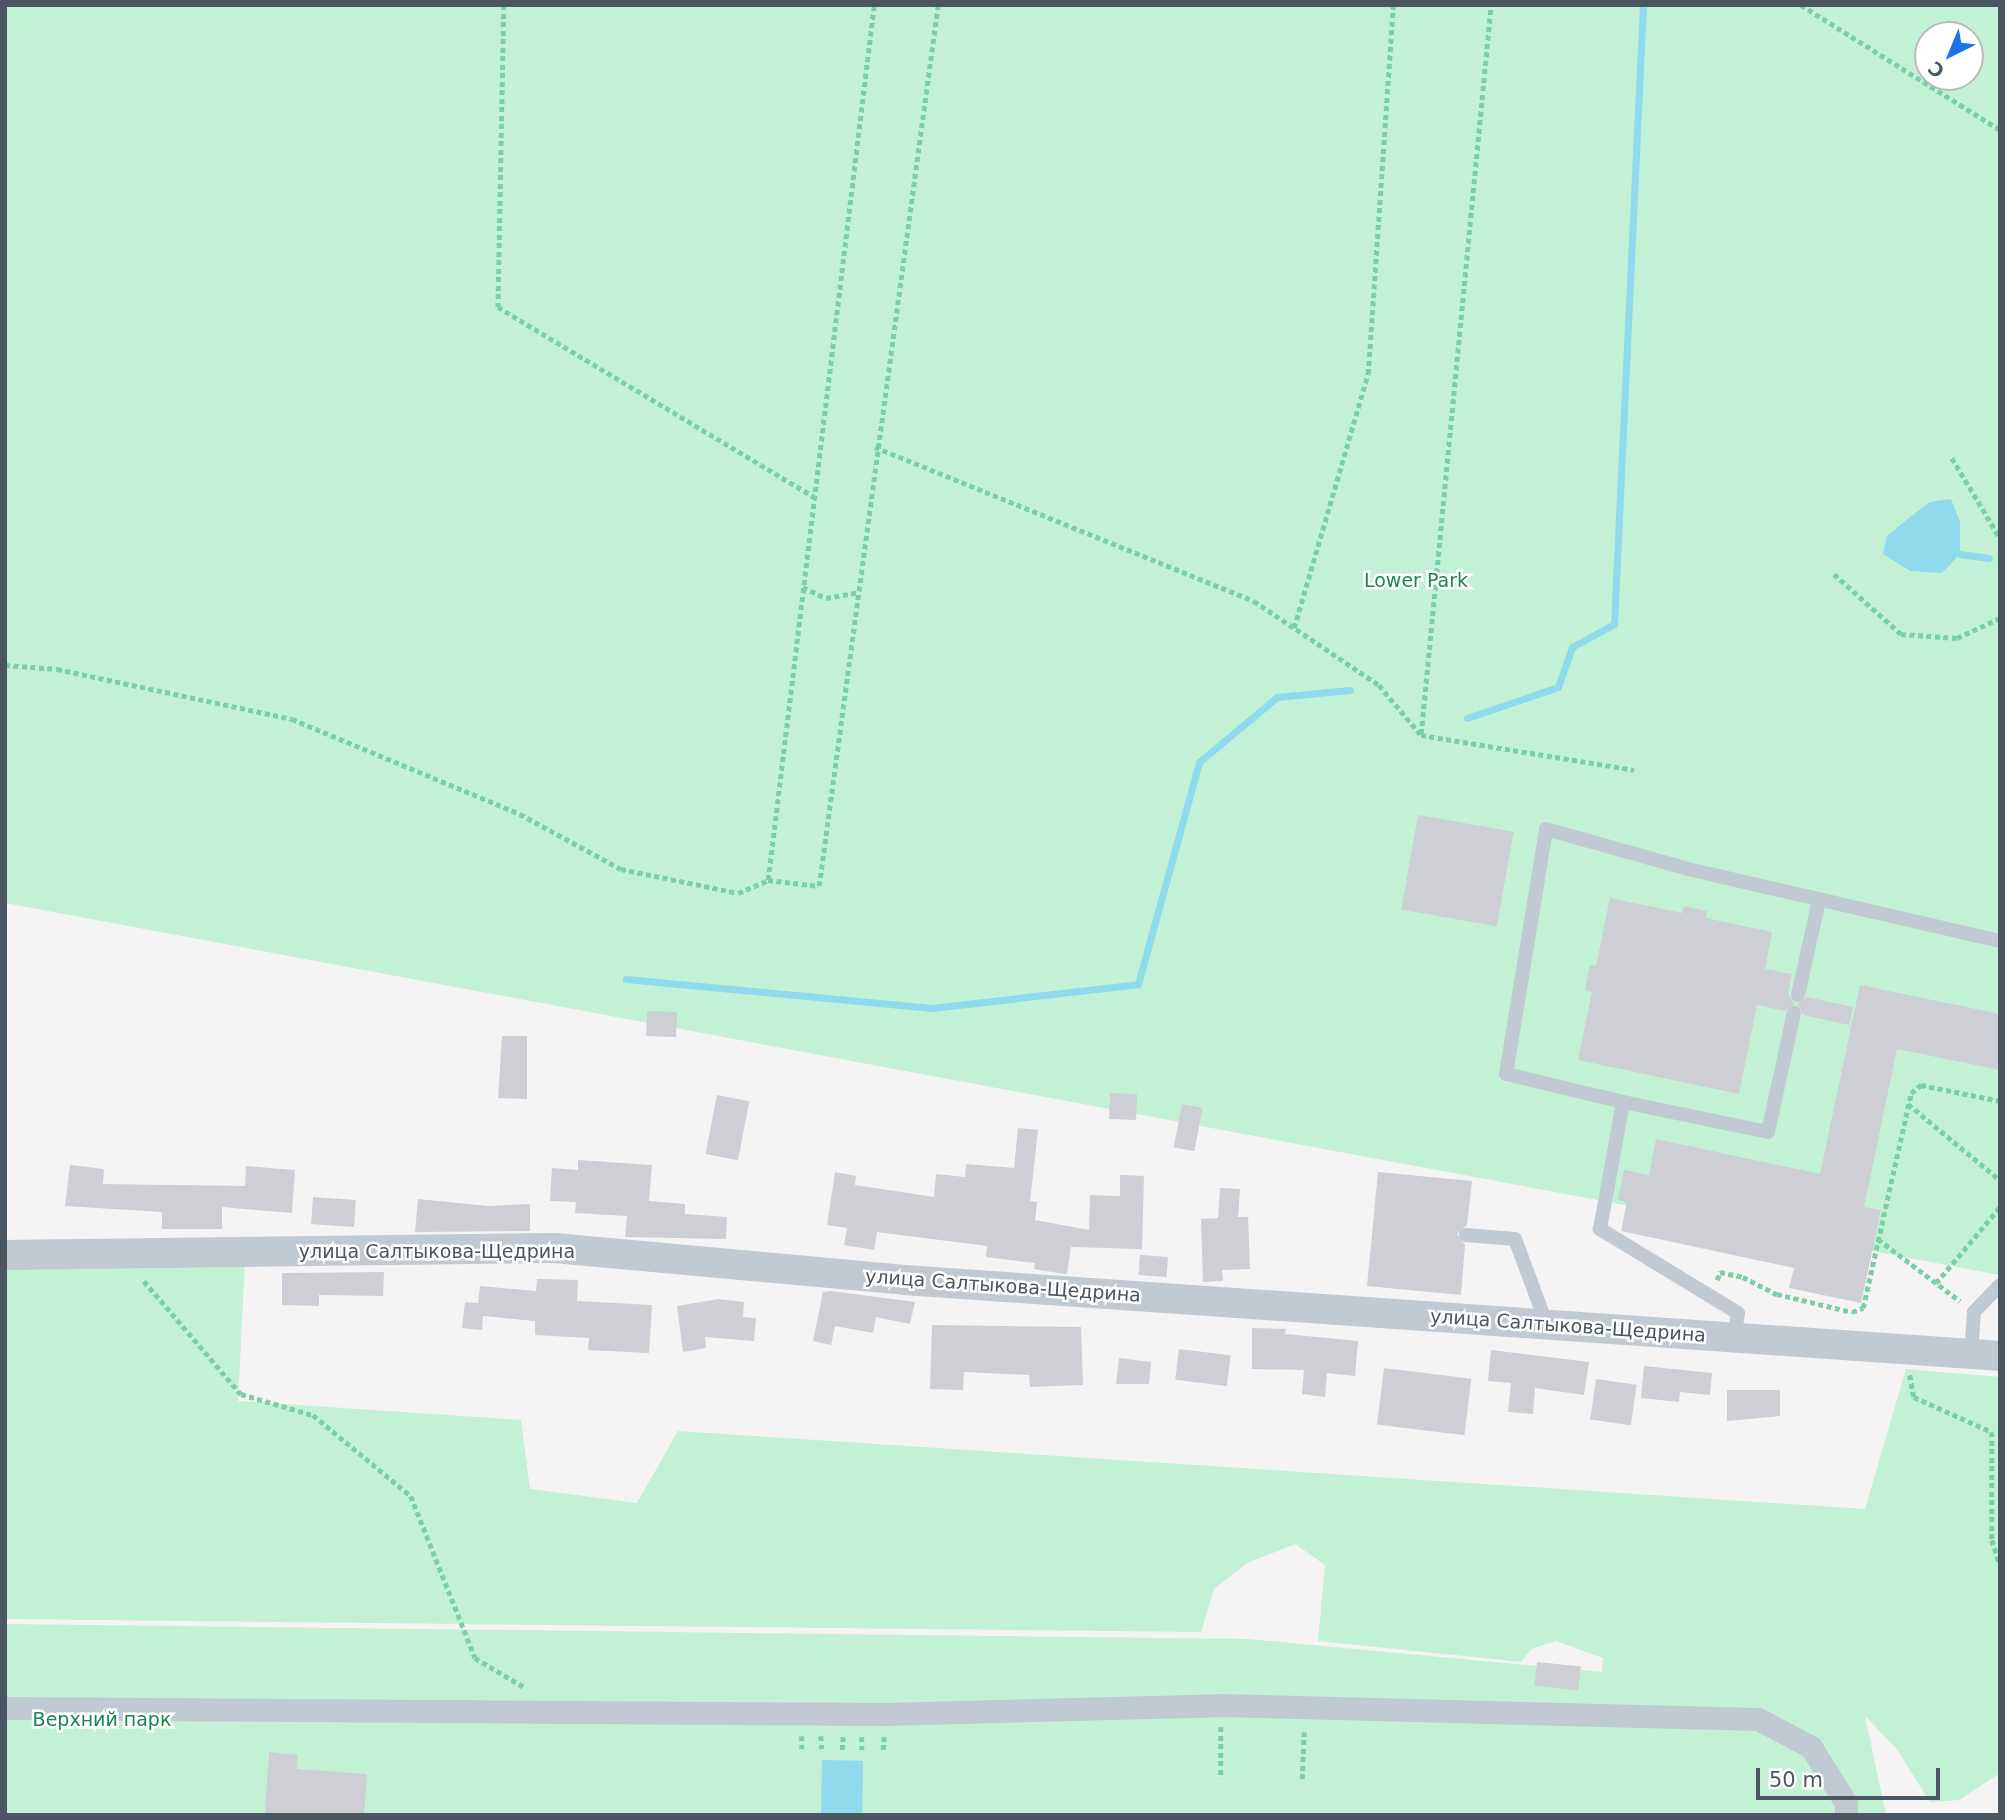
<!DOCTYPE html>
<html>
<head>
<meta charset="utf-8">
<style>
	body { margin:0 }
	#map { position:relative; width:2005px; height:1820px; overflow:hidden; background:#f5f3f3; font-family:"DejaVu Sans",sans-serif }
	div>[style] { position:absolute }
	.green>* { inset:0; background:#c3f1d5 }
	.water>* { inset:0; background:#90daee; transform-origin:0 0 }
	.stream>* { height:7px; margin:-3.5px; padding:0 3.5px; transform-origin:3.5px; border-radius:3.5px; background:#90daee }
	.building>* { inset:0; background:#cdcfd5; transform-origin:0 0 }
	.path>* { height:4.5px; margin-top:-2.25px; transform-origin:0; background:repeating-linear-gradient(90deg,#7ad0a6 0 5px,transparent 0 8.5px) }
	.service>* { height:14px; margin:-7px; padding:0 7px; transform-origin:7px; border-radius:7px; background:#c1cad2 }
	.pedestrian>* { height:23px; margin:-11.5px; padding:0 11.5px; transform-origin:11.5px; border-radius:11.5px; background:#c1cad2 }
	.minor>* { height:30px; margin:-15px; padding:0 15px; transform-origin:15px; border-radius:15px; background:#c1cad2 }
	span { translate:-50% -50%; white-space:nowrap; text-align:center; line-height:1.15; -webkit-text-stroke:5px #fff; paint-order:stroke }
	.park-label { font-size:19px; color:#17864f }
	.street-label { font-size:19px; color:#4a5661 }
	.frame { position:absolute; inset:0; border:7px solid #4a5661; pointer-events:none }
	.north { position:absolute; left:1914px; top:21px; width:70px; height:70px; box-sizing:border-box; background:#fff; border:2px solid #b7bbc0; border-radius:50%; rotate:223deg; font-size:19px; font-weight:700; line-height:28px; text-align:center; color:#4a5661 }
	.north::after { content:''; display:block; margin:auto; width:24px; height:32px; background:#1a73e8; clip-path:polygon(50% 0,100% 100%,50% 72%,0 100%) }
	.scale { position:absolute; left:1756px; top:1768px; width:184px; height:32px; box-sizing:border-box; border:4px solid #4a5661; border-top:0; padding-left:9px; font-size:21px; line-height:24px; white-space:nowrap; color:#4a5661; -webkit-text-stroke:5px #fff; paint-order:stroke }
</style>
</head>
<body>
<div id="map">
	<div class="green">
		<div style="clip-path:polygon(evenodd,5px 5px,2000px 5px,2000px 1275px,5px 903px,5px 5px,1928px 35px,1970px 35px,1970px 77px,1928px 77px,1928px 35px)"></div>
		<div style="clip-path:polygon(245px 1260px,238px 1401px,521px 1420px,530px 1489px,637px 1503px,678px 1431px,1865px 1509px,1906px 1369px,2000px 1377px,2000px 1773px,1959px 1800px,1930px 1802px,1896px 1748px,1865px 1716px,1886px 1815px,5px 1815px,5px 1624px,1248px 1639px,1602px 1672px,1603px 1658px,1556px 1641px,1531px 1649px,1521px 1662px,1318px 1641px,1325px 1565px,1295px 1544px,1247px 1563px,1214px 1589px,1201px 1632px,5px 1619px,5px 1263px)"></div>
	</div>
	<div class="water">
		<div style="clip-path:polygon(1951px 499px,1960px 522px,1960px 554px,1942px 573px,1910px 571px,1883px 554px,1887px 536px,1910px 517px,1930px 502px)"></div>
		<div style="left:822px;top:1760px;width:41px;height:55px;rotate:1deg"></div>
	</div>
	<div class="stream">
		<div style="left:1960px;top:554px;width:29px;rotate:8deg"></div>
		<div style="left:1467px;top:718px;width:96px;rotate:-18.8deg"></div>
		<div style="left:1558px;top:687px;width:42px;rotate:-70.7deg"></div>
		<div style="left:1572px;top:647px;width:48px;rotate:-28.7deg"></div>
		<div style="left:1614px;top:624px;width:620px;rotate:-87.32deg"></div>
		<div style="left:626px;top:979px;width:307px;rotate:5.4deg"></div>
		<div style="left:932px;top:1008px;width:207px;rotate:-6.6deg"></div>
		<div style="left:1138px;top:984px;width:230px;rotate:-74.6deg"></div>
		<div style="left:1199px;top:762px;width:102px;rotate:-39.8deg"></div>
		<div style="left:1277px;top:697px;width:73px;rotate:-5.5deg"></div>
	</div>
	<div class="building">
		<div style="left:1418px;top:815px;width:97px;height:96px;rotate:10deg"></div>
		<div style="clip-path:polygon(1610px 898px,1682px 913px,1684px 906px,1707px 911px,1706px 918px,1772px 932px,1765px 969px,1792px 974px,1788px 993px,1794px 1004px,1785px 1011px,1757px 1005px,1739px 1094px,1578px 1060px,1592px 992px,1585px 990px,1590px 965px,1596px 966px)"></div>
		<div style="clip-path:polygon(1860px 985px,2000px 1014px,2000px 1070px,1897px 1049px,1864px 1207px,1881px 1210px,1861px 1303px,1789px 1288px,1794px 1268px,1621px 1231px,1627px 1202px,1618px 1200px,1624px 1170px,1649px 1175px,1656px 1139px,1820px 1174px)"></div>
		<div style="clip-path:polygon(1807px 997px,1853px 1007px,1849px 1025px,1803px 1015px,1798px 1004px)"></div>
		<div style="left:647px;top:1011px;width:30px;height:25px;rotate:2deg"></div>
		<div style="clip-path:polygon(502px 1036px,527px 1036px,527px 1099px,498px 1098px)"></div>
		<div style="left:1110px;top:1093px;width:27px;height:26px;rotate:2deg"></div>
		<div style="left:717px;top:1095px;width:33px;height:60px;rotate:11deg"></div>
		<div style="left:1182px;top:1104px;width:21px;height:44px;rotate:11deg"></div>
		<div style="clip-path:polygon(1018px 1128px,1038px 1130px,1030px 1201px,1037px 1202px,1035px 1220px,1089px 1230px,1090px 1195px,1120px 1196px,1120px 1175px,1144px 1176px,1142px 1249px,1071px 1247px,1067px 1274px,1058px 1273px,1034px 1269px,1035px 1263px,986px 1257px,987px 1246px,877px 1232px,874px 1250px,844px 1245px,847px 1228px,827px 1225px,835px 1172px,856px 1176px,855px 1185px,934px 1197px,936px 1174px,965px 1177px,966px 1164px,1014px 1168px)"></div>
		<div style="clip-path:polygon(578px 1160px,652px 1165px,649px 1201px,685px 1204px,685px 1214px,727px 1217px,726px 1239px,625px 1237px,627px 1216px,575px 1213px,576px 1202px,550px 1201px,552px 1168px,578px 1170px)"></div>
		<div style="clip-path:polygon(70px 1165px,104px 1169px,103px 1184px,245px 1186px,246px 1166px,295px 1170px,292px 1213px,222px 1207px,222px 1229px,162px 1229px,162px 1212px,65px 1206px)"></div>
		<div style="clip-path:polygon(1378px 1172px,1472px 1181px,1467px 1225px,1457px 1234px,1465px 1245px,1461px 1295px,1367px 1286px)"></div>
		<div style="clip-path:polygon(1220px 1188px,1240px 1189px,1238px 1217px,1248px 1217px,1250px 1269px,1222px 1270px,1223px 1281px,1203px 1282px,1201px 1219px,1218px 1218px)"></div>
		<div style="left:313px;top:1197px;width:43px;height:27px;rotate:4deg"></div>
		<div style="clip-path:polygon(418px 1199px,488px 1206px,530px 1204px,530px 1231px,415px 1232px)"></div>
		<div style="left:1140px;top:1255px;width:28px;height:20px;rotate:4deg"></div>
		<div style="clip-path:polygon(384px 1272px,383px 1296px,319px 1295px,319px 1306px,282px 1305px,282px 1273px)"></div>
		<div style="clip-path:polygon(537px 1279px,578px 1280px,577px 1301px,652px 1305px,649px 1353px,588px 1350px,589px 1338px,535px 1335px,535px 1321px,483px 1316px,482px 1330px,462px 1328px,465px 1302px,478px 1303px,480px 1286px,536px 1291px)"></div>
		<div style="clip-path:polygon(831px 1291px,915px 1302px,910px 1324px,876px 1317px,873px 1333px,835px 1326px,831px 1345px,813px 1341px,823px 1292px)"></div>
		<div style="clip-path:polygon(719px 1299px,744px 1302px,743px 1317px,756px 1318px,754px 1341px,705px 1337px,706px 1348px,683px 1352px,677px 1306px)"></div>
		<div style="clip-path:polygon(932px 1325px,1081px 1327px,1083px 1385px,1030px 1387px,1029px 1375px,964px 1372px,963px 1390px,930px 1389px)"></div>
		<div style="clip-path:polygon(1252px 1328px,1286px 1329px,1285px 1334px,1358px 1341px,1355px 1376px,1327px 1373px,1325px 1397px,1302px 1394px,1304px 1370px,1252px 1369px)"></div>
		<div style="left:1179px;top:1349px;width:52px;height:31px;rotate:7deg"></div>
		<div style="clip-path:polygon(1491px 1350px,1589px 1362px,1584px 1395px,1535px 1388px,1533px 1414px,1508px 1412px,1511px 1383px,1488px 1381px)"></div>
		<div style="clip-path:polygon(1119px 1358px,1151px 1362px,1149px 1384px,1116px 1384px)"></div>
		<div style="clip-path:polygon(1644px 1366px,1712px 1373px,1710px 1395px,1680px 1392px,1679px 1402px,1641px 1398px)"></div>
		<div style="left:1384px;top:1368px;width:88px;height:57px;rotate:7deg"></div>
		<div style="left:1596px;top:1379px;width:41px;height:41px;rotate:8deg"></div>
		<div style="clip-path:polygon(1727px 1390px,1780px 1390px,1780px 1416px,1727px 1421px)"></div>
		<div style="left:1537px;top:1662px;width:44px;height:24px;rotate:6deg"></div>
		<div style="clip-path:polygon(269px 1752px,298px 1755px,297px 1769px,367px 1774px,364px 1815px,265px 1815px)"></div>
	</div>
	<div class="path">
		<div style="left:504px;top:5px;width:302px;rotate:91.1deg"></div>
		<div style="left:498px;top:307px;width:369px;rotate:31deg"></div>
		<div style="left:1801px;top:5px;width:235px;rotate:32.1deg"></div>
		<div style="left:875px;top:447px;width:409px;rotate:22.1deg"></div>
		<div style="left:1254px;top:601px;width:151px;rotate:33.9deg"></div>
		<div style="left:1379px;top:685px;width:65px;rotate:50deg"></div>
		<div style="left:1421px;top:735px;width:216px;rotate:9.3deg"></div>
		<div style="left:1952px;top:458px;width:93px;rotate:59deg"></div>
		<div style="left:1834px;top:574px;width:90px;rotate:41.8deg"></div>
		<div style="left:1901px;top:634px;width:56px;rotate:4.1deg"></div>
		<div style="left:1957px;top:638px;width:47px;rotate:-24.9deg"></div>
		<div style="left:803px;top:587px;width:25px;rotate:26deg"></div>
		<div style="left:826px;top:598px;width:34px;rotate:-10deg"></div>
		<div style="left:1294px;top:628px;width:265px;rotate:-73.8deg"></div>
		<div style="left:1368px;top:374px;width:370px;rotate:-86.1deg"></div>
		<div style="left:5px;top:665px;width:52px;rotate:4.4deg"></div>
		<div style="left:57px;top:669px;width:240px;rotate:12deg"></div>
		<div style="left:292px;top:719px;width:247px;rotate:22.6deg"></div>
		<div style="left:520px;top:814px;width:115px;rotate:28.6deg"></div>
		<div style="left:621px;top:869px;width:119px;rotate:11.6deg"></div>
		<div style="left:738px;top:893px;width:33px;rotate:-23deg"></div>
		<div style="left:768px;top:880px;width:51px;rotate:6.7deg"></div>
		<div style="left:819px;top:886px;width:889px;rotate:-82.31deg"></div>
		<div style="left:1421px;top:734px;width:732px;rotate:-84.52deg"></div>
		<div style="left:768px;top:880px;width:881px;rotate:-83.09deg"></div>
		<div style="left:1908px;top:1104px;width:119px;rotate:39.6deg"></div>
		<div style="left:1878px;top:1239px;width:103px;rotate:37.1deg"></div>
		<div style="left:1717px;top:1280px;width:9px;rotate:-69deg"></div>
		<div style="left:1720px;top:1272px;width:24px;rotate:12deg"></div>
		<div style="left:1743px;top:1277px;width:38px;rotate:27deg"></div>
		<div style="left:1777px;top:1294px;width:77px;rotate:13.5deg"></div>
		<div style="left:1852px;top:1312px;width:12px;rotate:-20deg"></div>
		<div style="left:1863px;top:1308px;width:220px;rotate:-77.4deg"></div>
		<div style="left:1911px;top:1093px;width:13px;rotate:-39deg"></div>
		<div style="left:1921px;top:1085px;width:81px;rotate:11.4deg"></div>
		<div style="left:144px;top:1281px;width:149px;rotate:49.4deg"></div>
		<div style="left:241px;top:1394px;width:75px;rotate:16.3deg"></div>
		<div style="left:313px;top:1415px;width:127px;rotate:39.6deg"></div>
		<div style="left:411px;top:1496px;width:174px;rotate:68.4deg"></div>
		<div style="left:475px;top:1658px;width:57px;rotate:30.6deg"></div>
		<div style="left:1936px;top:1283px;width:99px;rotate:-49.9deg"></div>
		<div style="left:1910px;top:1375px;width:22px;rotate:80deg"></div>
		<div style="left:1914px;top:1397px;width:85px;rotate:24.2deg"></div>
		<div style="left:1992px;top:1432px;width:108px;rotate:90deg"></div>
		<div style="left:1992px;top:1540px;width:25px;rotate:72deg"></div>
		<div style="left:1221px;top:1727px;width:51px;rotate:90deg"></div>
		<div style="left:802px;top:1736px;width:13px;rotate:90deg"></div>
		<div style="left:821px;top:1736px;width:13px;rotate:86deg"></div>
		<div style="left:862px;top:1737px;width:13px;rotate:90deg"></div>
		<div style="left:842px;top:1750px;width:13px;rotate:-86deg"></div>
		<div style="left:883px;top:1750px;width:13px;rotate:-86deg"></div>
		<div style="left:1302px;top:1779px;width:47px;rotate:-87.6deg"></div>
	</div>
	<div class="service">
		<div style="left:1798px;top:995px;width:97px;rotate:-77.5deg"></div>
		<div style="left:1623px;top:1102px;width:148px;rotate:11.7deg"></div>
		<div style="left:1768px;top:1132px;width:122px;rotate:-77.7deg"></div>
		<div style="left:1466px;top:1235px;width:49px;rotate:4.7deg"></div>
		<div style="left:1515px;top:1239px;width:92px;rotate:69.6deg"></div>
		<div style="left:1734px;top:1338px;width:25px;rotate:-81deg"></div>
		<div style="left:1738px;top:1313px;width:162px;rotate:-148.7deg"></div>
		<div style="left:1600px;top:1229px;width:129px;rotate:-79.7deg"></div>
		<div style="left:1623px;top:1102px;width:120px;rotate:-166.5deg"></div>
		<div style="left:1506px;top:1074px;width:248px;rotate:-80.7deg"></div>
		<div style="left:1546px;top:829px;width:148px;rotate:15.7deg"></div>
		<div style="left:1688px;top:869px;width:320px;rotate:13deg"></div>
		<div style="left:1971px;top:1354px;width:42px;rotate:-85.9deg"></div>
		<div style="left:1974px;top:1312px;width:37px;rotate:-46deg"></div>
	</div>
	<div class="pedestrian">
		<div style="left:5px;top:1708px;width:879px;rotate:0.39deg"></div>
		<div style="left:884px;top:1714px;width:336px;rotate:-1.5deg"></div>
		<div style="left:1220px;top:1705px;width:538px;rotate:1.49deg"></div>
		<div style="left:1758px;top:1719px;width:60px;rotate:27.8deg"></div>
		<div style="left:1811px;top:1747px;width:66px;rotate:58deg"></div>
		<div style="left:1846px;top:1803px;width:12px;rotate:90deg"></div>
	</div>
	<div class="minor">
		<div style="left:5px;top:1255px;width:549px;rotate:-0.73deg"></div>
		<div style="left:554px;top:1248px;width:352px;rotate:5.2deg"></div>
		<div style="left:905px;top:1280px;width:1098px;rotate:3.97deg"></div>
	</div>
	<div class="park-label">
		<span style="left:1416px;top:581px">Lower Park</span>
		<span style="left:102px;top:1720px">Верхний парк</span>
	</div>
	<div class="street-label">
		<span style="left:437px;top:1252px">улица Салтыкова-Щедрина</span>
		<span style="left:1003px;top:1286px;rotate:4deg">улица Салтыкова-Щедрина</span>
		<span style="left:1568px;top:1326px;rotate:4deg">улица Салтыкова-Щедрина</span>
	</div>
	<div class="frame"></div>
	<div class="north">С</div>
	<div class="scale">50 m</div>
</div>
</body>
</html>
